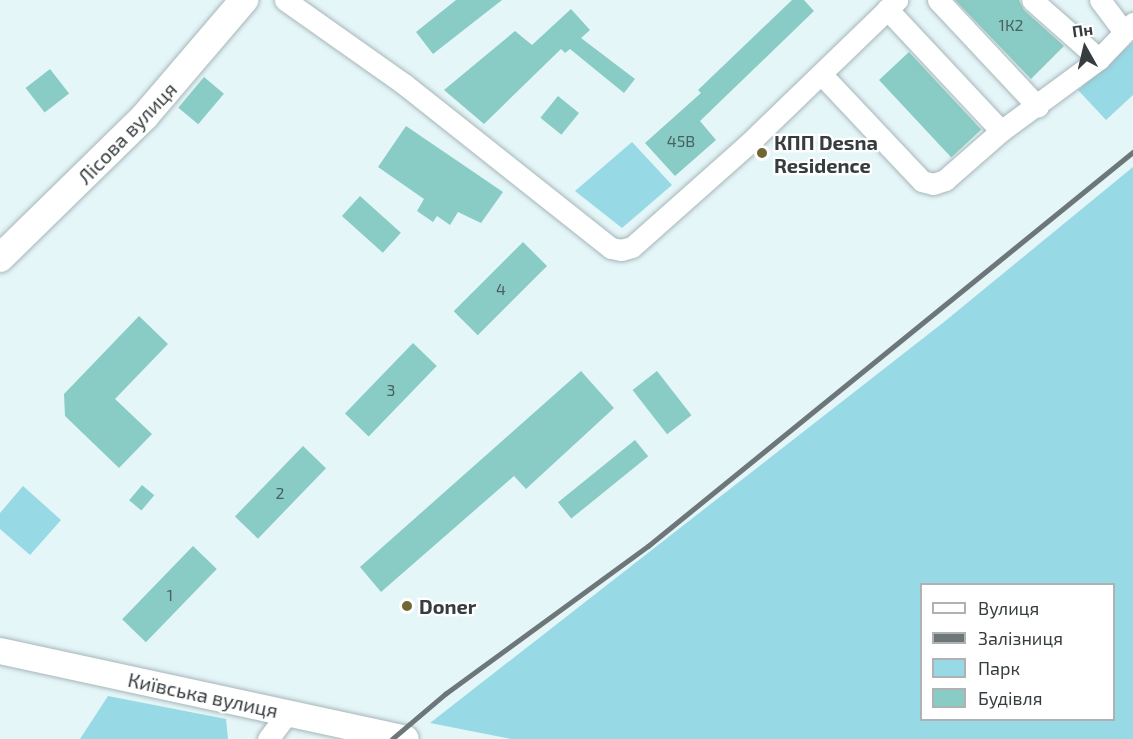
<!DOCTYPE html>
<html>
<head>
<meta charset="utf-8">
<style>
	body { margin:0 }
	#map { position:relative; width:1133px; height:739px; overflow:hidden; background:#e5f6f9; font-family:"Exo 2",sans-serif }
	div>[style] { position:absolute }
	.green>* { inset:0; background:#97d9e5 }
	.building>* { inset:0; background:#88ccc5; transform-origin:0 0 }
	.roads { filter:drop-shadow(0 0 2px #a6b6b9) drop-shadow(0 0 2px #a6b6b9) }
	.minor>* { height:21px; margin:-10.5px; padding:0 10.5px; transform-origin:10.5px; border-radius:10.5px; background:#fff }
	.tertiary>* { height:26px; margin:-13px; padding:0 13px; transform-origin:13px; border-radius:13px; background:#fff }
	.secondary>* { height:28px; margin:-14px; padding:0 14px; transform-origin:14px; border-radius:14px; background:#fff }
	.rail>* { height:4.5px; margin:-2.25px; padding:0 2.25px; transform-origin:2.25px; border-radius:2.25px; background:#6d7779 }
	.dots>* { width:16px; height:16px; translate:-50% -50%; box-sizing:border-box; border:3px solid #fff; border-radius:50% }
	span { translate:-50% -50%; white-space:nowrap; text-align:center; line-height:1.15; -webkit-text-stroke:4.5px #fff; paint-order:stroke }
	.number-label { font-size:16px; color:#4b6160 }
	.number-label span { -webkit-text-stroke-width:0 }
	.street-label { font-size:20px; color:#373d3f }
	.poi-label { font-size:20px; color:#373d3f; font-weight:700 }
	.left { translate:0 -50%; text-align:left }
	.legend { position:absolute; left:920px; top:583px; width:195px; height:138px; box-sizing:border-box; background:#fff; border:2px solid #afb1b2; margin:0; padding:8px 10px; list-style:none; font-size:18px; color:#373d3f }
	.legend li { display:flex; align-items:center; gap:12px; height:30px }
	.legend b { width:30px; border:2px solid #afb1b2 }
	.north { position:absolute; left:1055px; top:18px; width:60px; height:60px; -webkit-text-stroke:4px #fff; paint-order:stroke; rotate:352deg; font-size:16px; font-weight:700; line-height:24px; text-align:center; color:#373d3f }
	.north::after { content:''; display:block; margin:auto; width:21px; height:27px; background:#373d3f; clip-path:polygon(50% 0,100% 100%,50% 72%,0 100%) }
</style>
</head>
<body>
<div id="map">
	<div class="green">
		<div style="clip-path:polygon(1133px 42px,1133px 95px,1106px 120px,1078px 90px)"></div>
		<div style="clip-path:polygon(632px 142px,672px 185px,622px 228px,575px 191px)"></div>
		<div style="clip-path:polygon(evenodd,1133px 167px,1133px 739px,511px 739px,430px 723px,944px 322px,1133px 167px,922px 584px,1114px 584px,1114px 720px,922px 720px,922px 584px)"></div>
		<div style="clip-path:polygon(23px 486px,61px 520px,30px 555px,0 529px,0 513px)"></div>
		<div style="clip-path:polygon(108px 696px,226px 719px,228px 739px,80px 739px)"></div>
	</div>
	<div class="building">
		<div style="clip-path:polygon(456px 0,502px 0,433px 54px,416px 32px)"></div>
		<div style="clip-path:polygon(792px 0,804px 0,814px 11px,700px 121px,716px 140px,675px 176px,645px 143px,701px 93px,698px 90px)"></div>
		<div style="clip-path:polygon(955px 0,1019px 0,1024px 10px,1064px 46px,1031px 79px)"></div>
		<div style="clip-path:polygon(571px 9px,590px 30px,581px 38px,635px 79px,624px 93px,570px 49px,565px 53px,561px 49px,484px 124px,444px 90px,515px 31px,532px 45px)"></div>
		<div style="left:909px;top:52px;width:106px;height:41px;rotate:47deg"></div>
		<div style="left:50px;top:69px;width:31px;height:31px;rotate:52deg"></div>
		<div style="left:204px;top:77px;width:26px;height:40px;rotate:40deg"></div>
		<div style="left:558px;top:96px;width:27px;height:28px;rotate:39deg"></div>
		<div style="clip-path:polygon(406px 126px,503px 192px,481px 223px,458px 212px,450px 225px,437px 216px,433px 222px,417px 211px,424px 199px,378px 167px)"></div>
		<div style="left:360px;top:196px;width:55px;height:27px;rotate:42deg"></div>
		<div style="left:523px;top:242px;width:34px;height:98px;rotate:45deg"></div>
		<div style="clip-path:polygon(139px 316px,168px 344px,115px 399px,152px 434px,119px 468px,65px 416px,64px 394px)"></div>
		<div style="left:413px;top:343px;width:33px;height:98px;rotate:44deg"></div>
		<div style="clip-path:polygon(581px 371px,614px 408px,526px 489px,514px 476px,381px 592px,360px 567px)"></div>
		<div style="left:657px;top:371px;width:56px;height:31px;rotate:52deg"></div>
		<div style="left:635px;top:440px;width:21px;height:99px;rotate:51deg"></div>
		<div style="left:303px;top:446px;width:32px;height:98px;rotate:44deg"></div>
		<div style="left:142px;top:485px;width:16px;height:20px;rotate:40deg"></div>
		<div style="left:193px;top:546px;width:33px;height:102px;rotate:44deg"></div>
	</div>
	<div class="roads">
		<div class="minor">
			<div style="left:285px;top:0;width:146px;rotate:35.2deg"></div>
			<div style="left:404px;top:84px;width:264px;rotate:38.4deg"></div>
			<div style="left:611px;top:248px;width:10px;rotate:11deg"></div>
			<div style="left:621px;top:250px;width:11px;rotate:-15deg"></div>
			<div style="left:632px;top:247px;width:154px;rotate:-41.6deg"></div>
			<div style="left:747px;top:145px;width:209px;rotate:-44deg"></div>
			<div style="left:938px;top:0;width:146px;rotate:46.9deg"></div>
			<div style="left:1100px;top:0;width:40px;rotate:53deg"></div>
			<div style="left:887px;top:9px;width:167px;rotate:46.9deg"></div>
			<div style="left:1099px;top:59px;width:50px;rotate:-46.6deg"></div>
			<div style="left:822px;top:75px;width:146px;rotate:46.7deg"></div>
			<div style="left:922px;top:181px;width:11px;rotate:15deg"></div>
			<div style="left:933px;top:184px;width:13px;rotate:-18deg"></div>
			<div style="left:945px;top:180px;width:74px;rotate:-41.2deg"></div>
			<div style="left:1001px;top:131px;width:122px;rotate:-36.3deg"></div>
			<div style="left:1099px;top:59px;width:89px;rotate:-138.6deg"></div>
			<div style="left:268px;top:739px;width:34px;rotate:-53deg"></div>
		</div>
		<div class="tertiary">
			<div style="left:0;top:651px;width:415px;rotate:12.2deg"></div>
		</div>
		<div class="secondary">
			<div style="left:0;top:258px;width:203px;rotate:-44.4deg"></div>
			<div style="left:145px;top:116px;width:153px;rotate:-49.5deg"></div>
		</div>
	</div>
	<div class="rail">
		<div style="left:392px;top:739px;width:70px;rotate:-40.3deg"></div>
		<div style="left:445px;top:694px;width:251px;rotate:-36.1deg"></div>
		<div style="left:648px;top:546px;width:625px;rotate:-39.09deg"></div>
	</div>
	<div class="dots">
		<div style="left:762px;top:153px;background:#6f6734"></div>
		<div style="left:407px;top:606px;background:#6f6734"></div>
	</div>
	<div class="number-label">
		<span style="left:1011px;top:25px">1К2</span>
		<span style="left:681px;top:141px">45В</span>
		<span style="left:501px;top:289px">4</span>
		<span style="left:391px;top:390px">3</span>
		<span style="left:280px;top:493px">2</span>
		<span style="left:170px;top:595px">1</span>
	</div>
	<div class="street-label">
		<span style="left:127px;top:133px;rotate:-46deg">Лісова вулиця</span>
		<span style="left:203px;top:695px;rotate:12deg">Київська вулиця</span>
	</div>
	<div class="poi-label">
		<span class="left" style="left:774px;top:154px">КПП Desna<br>Residence</span>
		<span class="left" style="left:419px;top:606px">Doner</span>
	</div>
	<ul class="legend">
	<li><b style="height:8px;background:#fff"></b>Вулиця</li>
	<li><b style="height:8px;background:#6d7779"></b>Залізниця</li>
	<li><b style="height:16px;background:#97d9e5"></b>Парк</li>
	<li><b style="height:16px;background:#88ccc5"></b>Будівля</li>
	</ul>
	<div class="north">Пн</div>
</div>
</body>
</html>
